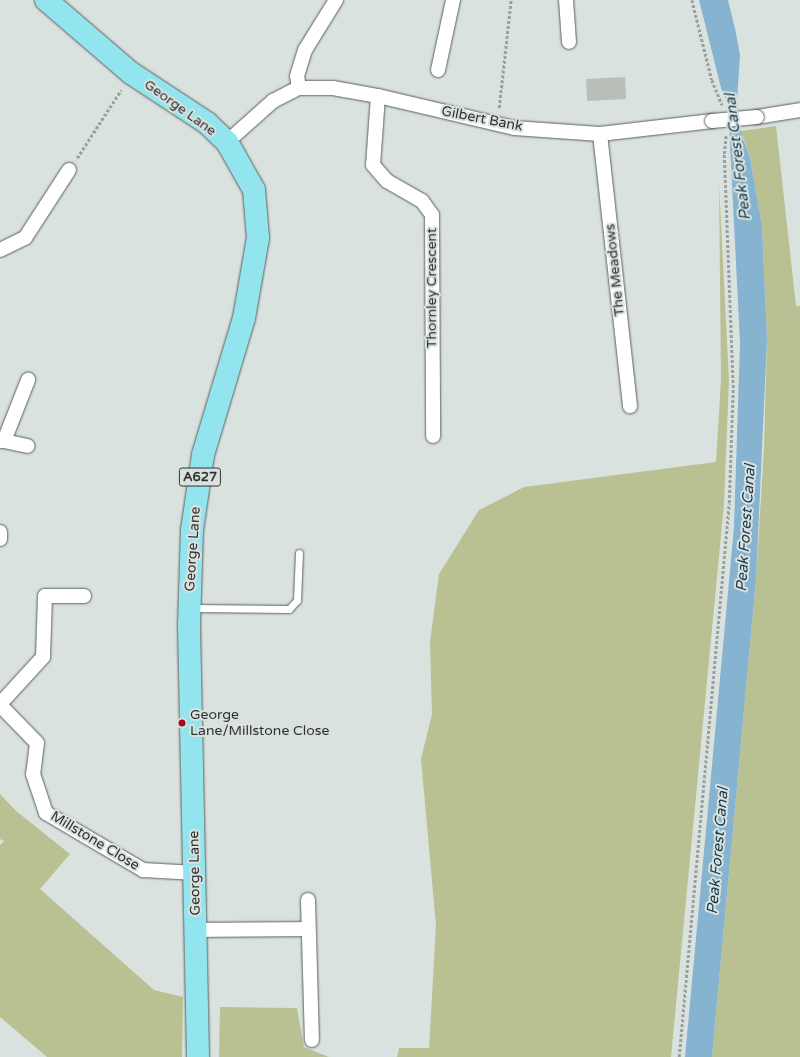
<!DOCTYPE html>
<html>
<head>
<meta charset="utf-8">
<style>
	body { margin:0 }
	#map { position:relative; width:800px; height:1057px; overflow:hidden; background:#dae2df; font-family:"Varela Round",sans-serif }
	div>[style] { position:absolute }
	.green>* { inset:0; background:#b9c192 }
	.water>* { inset:0; background:#86b3d0 }
	.building>* { inset:0; background:#b9beb9; transform-origin:0 0 }
	.path>* { height:2.5px; margin-top:-1.25px; transform-origin:0; background:repeating-linear-gradient(90deg,#9aa09e 0 3px,transparent 0 5px) }
	.roads { filter:drop-shadow(0 0 1px #595f5d) drop-shadow(0 0 1px #595f5d) }
	.lane>* { height:7px; margin:-3.5px; padding:0 3.5px; transform-origin:3.5px; border-radius:3.5px; background:#fff }
	.street>* { height:14px; margin:-7px; padding:0 7px; transform-origin:7px; border-radius:7px; background:#fff }
	.primary>* { height:22px; margin:-11px; padding:0 11px; transform-origin:11px; border-radius:11px; background:#92e5ee }
	.bridges { filter:drop-shadow(0 0 1px #595f5d) drop-shadow(0 0 1px #595f5d) }
	.street-bridge>* { height:14px; margin:-7px; padding:0 7px; transform-origin:7px; border-radius:7px; background:#fff }
	.dots>* { width:11px; height:11px; translate:-50% -50%; box-sizing:border-box; border:2px solid #dae2df; border-radius:50% }
	span { translate:-50% -50%; white-space:nowrap; text-align:center; line-height:1.15; -webkit-text-stroke:4px #dae2df; paint-order:stroke }
	.shield-label span { padding:1px 3px; background:#dae2df; border:1px solid; border-radius:3px; -webkit-text-stroke-width:0 }
	.shield-label { font-size:13px; color:#313332; font-weight:700 }
	.street-label { font-size:14px; color:#313332 }
	.poi-label { font-size:14px; color:#313332 }
	.left { translate:0 -50%; text-align:left }
	.water-label { font-size:15px; color:#153a4f; font-style:italic }
</style>
</head>
<body>
<div id="map">
	<div class="green">
		<div style="clip-path:polygon(776px 126px,796px 306px,800px 306px,800px 1057px,712px 1057px,756px 580px,764px 447px,767px 339px,762px 226px,750px 158px,741px 131px)"></div>
		<div style="clip-path:polygon(719px 184px,729px 380px,724px 504px,671px 1057px,397px 1057px,399px 1048px,429px 1048px,436px 925px,421px 759px,432px 714px,430px 642px,439px 574px,479px 510px,524px 487px,716px 462px,721px 380px)"></div>
		<div style="clip-path:polygon(0 794px,16px 811px,70px 854px,40px 889px,154px 990px,183px 997px,182px 1057px,47px 1057px,0 1017px,0 845px,4px 841px,0 839px)"></div>
		<div style="clip-path:polygon(220px 1007px,297px 1008px,304px 1047px,329px 1057px,219px 1057px)"></div>
	</div>
	<div class="water">
		<div style="clip-path:polygon(699px 0,728px 0,736px 33px,740px 55px,737px 101px,742px 136px,750px 158px,762px 226px,767px 339px,756px 580px,712px 1057px,685px 1057px,734px 527px,740px 343px,728px 104px,721px 88px)"></div>
	</div>
	<div class="building">
		<div style="left:625px;top:77px;width:22px;height:39px;rotate:87deg"></div>
	</div>
	<div class="path">
		<div style="left:692px;top:0;width:82px;rotate:76deg"></div>
		<div style="left:712px;top:80px;width:27px;rotate:68deg"></div>
		<div style="left:499px;top:108px;width:109px;rotate:-83.7deg"></div>
		<div style="left:77px;top:158px;width:81px;rotate:-57.1deg"></div>
		<div style="left:679px;top:1057px;width:556px;rotate:-84.84deg"></div>
		<div style="left:729px;top:503px;width:115px;rotate:-88deg"></div>
		<div style="left:733px;top:388px;width:234px;rotate:-92.2deg"></div>
		<div style="left:724px;top:154px;width:19px;rotate:-84deg"></div>
	</div>
	<div class="roads">
		<div class="lane">
			<div style="left:192px;top:608px;width:97px;rotate:0.6deg"></div>
			<div style="left:289px;top:609px;width:12px;rotate:-48deg"></div>
			<div style="left:297px;top:600px;width:47px;rotate:-87.6deg"></div>
		</div>
		<div class="street">
			<div style="left:566px;top:0;width:42px;rotate:85.9deg"></div>
			<div style="left:438px;top:70px;width:72px;rotate:-77.9deg"></div>
			<div style="left:299px;top:88px;width:12px;rotate:-99deg"></div>
			<div style="left:297px;top:76px;width:27px;rotate:-73deg"></div>
			<div style="left:305px;top:50px;width:59px;rotate:-58.2deg"></div>
			<div style="left:378px;top:96px;width:69px;rotate:94.1deg"></div>
			<div style="left:373px;top:165px;width:21px;rotate:49deg"></div>
			<div style="left:387px;top:181px;width:40px;rotate:29.7deg"></div>
			<div style="left:422px;top:201px;width:17px;rotate:54deg"></div>
			<div style="left:432px;top:215px;width:221px;rotate:89.7deg"></div>
			<div style="left:757px;top:117px;width:44px;rotate:-9.2deg"></div>
			<div style="left:600px;top:134px;width:274px;rotate:83.7deg"></div>
			<div style="left:227px;top:142px;width:62px;rotate:-41.7deg"></div>
			<div style="left:273px;top:101px;width:29px;rotate:-27deg"></div>
			<div style="left:299px;top:88px;width:34px"></div>
			<div style="left:333px;top:88px;width:46px;rotate:10.1deg"></div>
			<div style="left:378px;top:96px;width:140px;rotate:13.2deg"></div>
			<div style="left:514px;top:128px;width:86px;rotate:4deg"></div>
			<div style="left:600px;top:134px;width:113px;rotate:-6.6deg"></div>
			<div style="left:0;top:250px;width:28px;rotate:-26deg"></div>
			<div style="left:25px;top:238px;width:81px;rotate:-57.1deg"></div>
			<div style="left:0;top:441px;width:4px"></div>
			<div style="left:4px;top:441px;width:66px;rotate:-68.5deg"></div>
			<div style="left:4px;top:441px;width:24px;rotate:12deg"></div>
			<div style="left:0;top:532px;width:7px;rotate:90deg"></div>
			<div style="left:0;top:704px;width:64px;rotate:-47.5deg"></div>
			<div style="left:43px;top:657px;width:61px;rotate:-88.1deg"></div>
			<div style="left:45px;top:596px;width:39px"></div>
			<div style="left:0;top:705px;width:53px;rotate:45.8deg"></div>
			<div style="left:37px;top:743px;width:31px;rotate:97deg"></div>
			<div style="left:33px;top:774px;width:41px;rotate:71.6deg"></div>
			<div style="left:46px;top:813px;width:113px;rotate:30.4deg"></div>
			<div style="left:143px;top:870px;width:53px;rotate:3.2deg"></div>
			<div style="left:308px;top:900px;width:140px;rotate:88.4deg"></div>
			<div style="left:196px;top:930px;width:112px;rotate:-0.5deg"></div>
		</div>
		<div class="primary">
			<div style="left:46px;top:0;width:112px;rotate:40.7deg"></div>
			<div style="left:131px;top:73px;width:91px;rotate:33.3deg"></div>
			<div style="left:207px;top:123px;width:28px;rotate:44deg"></div>
			<div style="left:227px;top:142px;width:55px;rotate:60.6deg"></div>
			<div style="left:254px;top:190px;width:48px;rotate:85.2deg"></div>
			<div style="left:258px;top:238px;width:81px;rotate:99.9deg"></div>
			<div style="left:244px;top:318px;width:143px;rotate:106.7deg"></div>
			<div style="left:203px;top:455px;width:76px;rotate:98.3deg"></div>
			<div style="left:192px;top:530px;width:96px;rotate:91.8deg"></div>
			<div style="left:189px;top:626px;width:431px;rotate:88.8deg"></div>
		</div>
	</div>
	<div class="bridges">
		<div class="street-bridge">
			<div style="left:712px;top:121px;width:45px;rotate:-5.1deg"></div>
		</div>
	</div>
	<div class="dots">
		<div style="left:182px;top:723px;background:#a4091c"></div>
	</div>
	<div class="shield-label">
		<span style="left:200px;top:477px">A627</span>
	</div>
	<div class="street-label">
		<span style="left:180px;top:108px;rotate:36deg">George Lane</span>
		<span style="left:482px;top:119px;rotate:11deg">Gilbert Bank</span>
		<span style="left:615px;top:270px;rotate:-96deg">The Meadows</span>
		<span style="left:432px;top:288px;rotate:-90deg">Thornley Crescent</span>
		<span style="left:193px;top:549px;rotate:-86deg">George Lane</span>
		<span style="left:95px;top:841px;rotate:31deg">Millstone Close</span>
		<span style="left:195px;top:873px;rotate:-91deg">George Lane</span>
	</div>
	<div class="poi-label">
		<span class="left" style="left:190px;top:723px">George<br>Lane/Millstone Close</span>
	</div>
	<div class="water-label">
		<span style="left:738px;top:157px;rotate:-97deg">Peak Forest Canal</span>
		<span style="left:746px;top:528px;rotate:-86deg">Peak Forest Canal</span>
		<span style="left:718px;top:851px;rotate:-85deg">Peak Forest Canal</span>
	</div>
</div>
</body>
</html>
